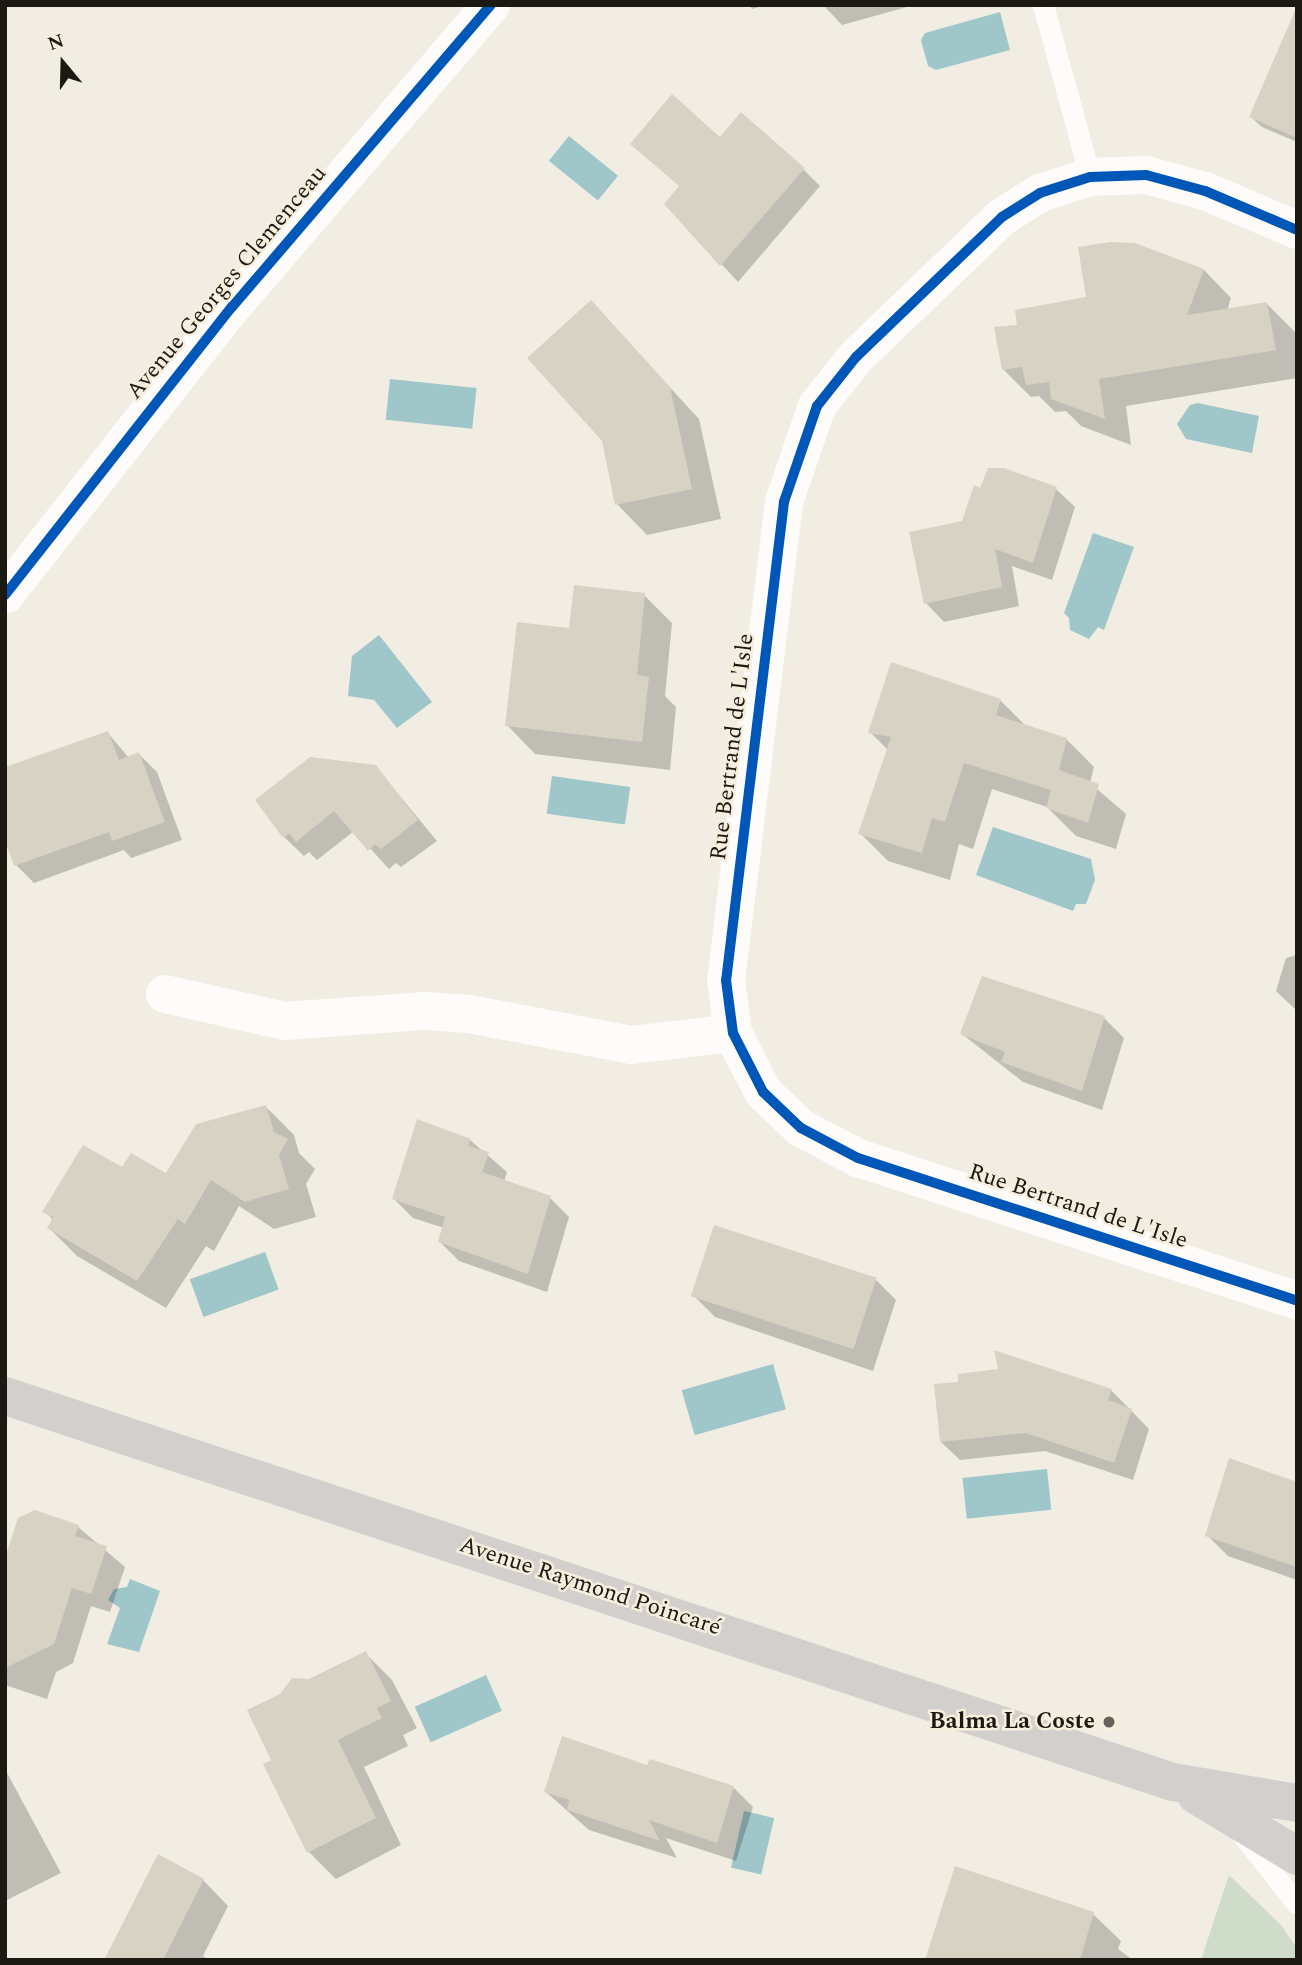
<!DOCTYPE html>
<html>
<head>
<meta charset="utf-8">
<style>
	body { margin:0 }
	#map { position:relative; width:1302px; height:1965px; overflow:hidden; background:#f1ede3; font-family:Spectral,serif }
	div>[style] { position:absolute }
	.green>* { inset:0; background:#cfdcc9 }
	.water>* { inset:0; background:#9fc6c9; transform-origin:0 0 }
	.shadow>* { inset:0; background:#0003 }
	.building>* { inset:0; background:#d7d2c4; transform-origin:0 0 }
	.service>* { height:21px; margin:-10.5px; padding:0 10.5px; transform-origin:10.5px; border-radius:10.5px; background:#fdfcfb }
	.minor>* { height:38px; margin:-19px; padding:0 19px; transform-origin:19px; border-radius:19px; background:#fdfcfb }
	.tertiary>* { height:38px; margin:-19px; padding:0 19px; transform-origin:19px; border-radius:19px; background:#fdfcfb }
	.secondary>* { height:38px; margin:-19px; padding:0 19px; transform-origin:19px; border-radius:19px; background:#d3cfcd }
	.cycleway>* { height:10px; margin:-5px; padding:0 5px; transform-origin:5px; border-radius:5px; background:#0057b8 }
	.dots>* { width:19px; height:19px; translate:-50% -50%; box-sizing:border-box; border:4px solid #f7efdd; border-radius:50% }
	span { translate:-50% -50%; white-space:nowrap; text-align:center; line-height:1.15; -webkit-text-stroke:5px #f7efdd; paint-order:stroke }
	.street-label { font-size:23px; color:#1c1913 }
	.poi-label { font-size:23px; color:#1c1913; font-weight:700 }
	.right { translate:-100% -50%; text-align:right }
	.frame { position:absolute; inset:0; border:7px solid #1c1913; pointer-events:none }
	.north { position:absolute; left:28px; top:28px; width:70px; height:70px; -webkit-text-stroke:5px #f7efdd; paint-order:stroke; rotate:341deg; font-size:19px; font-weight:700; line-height:28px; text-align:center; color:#1c1913 }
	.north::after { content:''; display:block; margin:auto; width:24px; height:32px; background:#1c1913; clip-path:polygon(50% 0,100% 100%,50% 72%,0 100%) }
</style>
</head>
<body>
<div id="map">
	<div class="green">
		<div style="clip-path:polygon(1229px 1875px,1281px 1925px,1297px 1948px,1297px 1960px,1201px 1960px)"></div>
	</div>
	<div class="water">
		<div style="clip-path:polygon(1000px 12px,1010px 50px,936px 70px,928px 66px,921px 40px,925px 33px)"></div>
		<div style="left:569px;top:136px;width:63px;height:32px;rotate:39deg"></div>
		<div style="left:390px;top:379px;width:87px;height:41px;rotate:6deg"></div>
		<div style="clip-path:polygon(1198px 403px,1259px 416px,1252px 453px,1186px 439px,1177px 424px,1190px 405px)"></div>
		<div style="clip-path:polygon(1093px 533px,1134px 547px,1104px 630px,1098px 627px,1089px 639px,1070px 630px,1069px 618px,1064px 613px)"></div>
		<div style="clip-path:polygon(379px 635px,432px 702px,397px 728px,374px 700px,348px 696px,352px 656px)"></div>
		<div style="left:552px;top:776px;width:79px;height:38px;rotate:8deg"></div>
		<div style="clip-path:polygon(993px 827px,1091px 859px,1095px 880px,1086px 904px,1076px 904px,1073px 911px,976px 875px)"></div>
		<div style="left:265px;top:1252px;width:40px;height:80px;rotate:70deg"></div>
		<div style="left:773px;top:1364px;width:47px;height:95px;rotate:74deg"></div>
		<div style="left:1047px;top:1469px;width:41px;height:85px;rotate:84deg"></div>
		<div style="clip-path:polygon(130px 1579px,160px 1591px,139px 1652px,107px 1644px,120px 1608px,108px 1600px,114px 1589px,127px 1587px)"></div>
		<div style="left:486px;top:1675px;width:39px;height:78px;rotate:66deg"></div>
		<div style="left:744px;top:1811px;width:31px;height:58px;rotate:13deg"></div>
	</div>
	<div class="shadow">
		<div style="clip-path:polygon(749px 5px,766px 5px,752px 9px)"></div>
		<div style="clip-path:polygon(823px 5px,914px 5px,842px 25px)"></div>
		<div style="clip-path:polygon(1297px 86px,1297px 142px,1262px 127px,1251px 117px)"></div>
		<div style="clip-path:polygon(720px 140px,803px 169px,820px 186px,738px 282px,666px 204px)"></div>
		<div style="clip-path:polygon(1135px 245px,1204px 270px,1231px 298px,1227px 311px,1267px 304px,1295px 332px,1297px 378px,1126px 406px,1131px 445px,1081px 426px,1066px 411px,1055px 412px,1039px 396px,1031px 397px,1003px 369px,1019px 326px,1088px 299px)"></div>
		<div style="clip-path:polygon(591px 302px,699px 419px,721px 519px,647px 535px,617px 504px,603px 440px)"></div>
		<div style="clip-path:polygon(1056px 489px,1075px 507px,1052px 580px,1012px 566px,1019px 606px,944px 622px,926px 603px,981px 490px)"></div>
		<div style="clip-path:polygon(644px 595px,672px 623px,665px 696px,676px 707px,670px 770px,535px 754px,507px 725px,570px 629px)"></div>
		<div style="clip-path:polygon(1000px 700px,1026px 726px,1066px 739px,1094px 767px,1090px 783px,1126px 814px,1116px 849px,1076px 836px,1047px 807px,992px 789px,973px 849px,959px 844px,950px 880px,888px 861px,860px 833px,888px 750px,870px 732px)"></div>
		<div style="clip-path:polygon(108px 733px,129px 758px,139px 754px,157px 772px,182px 840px,131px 858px,124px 850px,34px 883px,16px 865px)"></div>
		<div style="clip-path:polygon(375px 766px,437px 841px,401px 867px,396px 863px,389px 869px,354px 831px,317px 860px,309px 852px,304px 856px,284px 837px)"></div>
		<div style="clip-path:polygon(1297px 955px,1297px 1018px,1297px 1011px,1276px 991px,1286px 958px)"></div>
		<div style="clip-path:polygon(1104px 1018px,1124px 1038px,1102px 1110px,1023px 1082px,962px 1034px)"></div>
		<div style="clip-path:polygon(266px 1107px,294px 1135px,299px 1153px,315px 1169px,306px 1184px,316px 1217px,274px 1229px,239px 1206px,214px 1251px,206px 1246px,166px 1308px,77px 1256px,49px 1228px,53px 1220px,45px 1211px,123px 1170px,167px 1176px)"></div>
		<div style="clip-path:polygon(470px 1140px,507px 1172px,504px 1182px,550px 1198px,569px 1217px,547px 1292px,459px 1261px,440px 1242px,444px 1228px,413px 1218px,394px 1199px)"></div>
		<div style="clip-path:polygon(876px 1280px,896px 1300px,873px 1371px,715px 1317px,695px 1297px)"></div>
		<div style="clip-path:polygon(1000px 1371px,1111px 1390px,1149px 1429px,1133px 1480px,1045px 1451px,960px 1460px,941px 1442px,960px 1384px)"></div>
		<div style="clip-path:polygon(1297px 1484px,1297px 1580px,1228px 1556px,1207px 1535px)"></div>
		<div style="clip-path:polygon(78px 1527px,125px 1567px,110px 1612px,91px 1606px,73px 1663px,56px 1672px,47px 1699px,5px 1685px,5px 1556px)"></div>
		<div style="clip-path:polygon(365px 1653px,392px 1680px,417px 1728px,403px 1735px,408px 1746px,364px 1767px,401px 1845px,336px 1879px,309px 1852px,274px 1761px,309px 1681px)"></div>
		<div style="clip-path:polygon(5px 1769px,61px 1873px,5px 1901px)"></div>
		<div style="clip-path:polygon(733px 1787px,753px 1807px,736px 1861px,666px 1838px,677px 1858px,589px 1830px,546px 1792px)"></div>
		<div style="clip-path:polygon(203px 1880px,228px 1906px,203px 1956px,209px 1960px,105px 1960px)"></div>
		<div style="clip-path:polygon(1093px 1914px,1121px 1941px,1118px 1949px,1133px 1960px,930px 1960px)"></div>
	</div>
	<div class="building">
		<div style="clip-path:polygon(1297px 6px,1297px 138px,1249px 117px)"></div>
		<div style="clip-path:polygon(672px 94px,720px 137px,741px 112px,805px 168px,720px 266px,664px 204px,679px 186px,630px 144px)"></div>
		<div style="clip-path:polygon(1111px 242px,1135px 243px,1204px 269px,1187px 315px,1267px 302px,1276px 350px,1099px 379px,1105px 419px,1051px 399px,1049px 382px,1026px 385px,1022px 367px,1002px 370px,994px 327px,1017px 325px,1015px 310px,1086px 297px,1078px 247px)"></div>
		<div style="clip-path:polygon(591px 300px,670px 387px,692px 489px,615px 505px,602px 441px,527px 358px)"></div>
		<div style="clip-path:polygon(988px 468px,1004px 468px,1057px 487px,1033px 563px,995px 549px,1002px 587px,924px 604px,909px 532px,962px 521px,974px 485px,980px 488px)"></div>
		<div style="clip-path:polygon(574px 585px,645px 593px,637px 675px,649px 677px,642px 742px,505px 726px,517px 622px,569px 628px)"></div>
		<div style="clip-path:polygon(891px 662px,1001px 699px,996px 715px,1067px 738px,1059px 770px,1099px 784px,1088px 823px,1046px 808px,1051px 790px,964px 763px,945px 822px,932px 818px,922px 853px,858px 834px,891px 737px,868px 733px)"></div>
		<div style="clip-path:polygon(108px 731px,119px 760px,139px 752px,165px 822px,112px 841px,109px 832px,14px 866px,5px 841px,5px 767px)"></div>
		<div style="clip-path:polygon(310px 757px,376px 765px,418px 820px,381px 849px,375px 844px,368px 851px,334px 811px,296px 842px,289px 833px,283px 838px,255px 800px)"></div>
		<div style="clip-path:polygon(982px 976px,1105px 1016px,1082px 1091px,1001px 1062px,1005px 1052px,960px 1034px)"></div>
		<div style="clip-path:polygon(266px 1105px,274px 1132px,288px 1139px,279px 1155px,289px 1189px,245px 1202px,211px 1180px,185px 1224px,178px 1219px,137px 1281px,47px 1228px,53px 1217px,42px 1212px,83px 1145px,122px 1167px,131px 1153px,166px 1173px,196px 1124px)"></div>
		<div style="clip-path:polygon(417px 1119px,471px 1139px,468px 1146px,489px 1152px,482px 1172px,551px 1196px,528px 1274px,438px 1242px,445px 1217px,392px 1199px)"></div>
		<div style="left:714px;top:1225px;width:171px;height:75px;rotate:18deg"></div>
		<div style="clip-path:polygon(994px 1350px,1112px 1389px,1108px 1400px,1132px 1409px,1114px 1463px,1026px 1433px,940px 1442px,934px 1384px,958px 1382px,958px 1374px,998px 1369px)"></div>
		<div style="clip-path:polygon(1229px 1458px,1297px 1482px,1297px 1567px,1205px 1536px)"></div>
		<div style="clip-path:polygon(35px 1510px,79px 1525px,75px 1536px,107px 1546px,91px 1594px,72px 1588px,54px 1644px,5px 1668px,5px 1558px,18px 1518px)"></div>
		<div style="clip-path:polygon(366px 1651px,391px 1701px,377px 1708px,382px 1718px,338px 1740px,376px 1818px,307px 1853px,263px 1764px,271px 1760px,247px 1710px,280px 1694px,292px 1678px,309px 1679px)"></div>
		<div style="clip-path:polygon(562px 1736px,647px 1765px,650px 1759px,734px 1786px,717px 1843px,649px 1820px,660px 1841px,567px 1810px,569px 1800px,544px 1792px)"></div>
		<div style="clip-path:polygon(158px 1854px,204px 1879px,163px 1960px,104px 1960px)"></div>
		<div style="clip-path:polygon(955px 1866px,1094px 1912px,1080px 1960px,925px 1960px)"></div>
	</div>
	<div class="service">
		<div style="left:1043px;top:5px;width:178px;rotate:74.7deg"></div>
		<div style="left:1241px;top:1833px;width:90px;rotate:51.7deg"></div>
	</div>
	<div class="minor">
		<div style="left:1297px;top:230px;width:100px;rotate:-157deg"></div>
		<div style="left:1205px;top:191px;width:61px;rotate:-164.8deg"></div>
		<div style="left:1146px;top:175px;width:56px;rotate:178deg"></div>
		<div style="left:1090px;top:177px;width:52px;rotate:162.3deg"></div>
		<div style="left:1040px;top:193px;width:45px;rotate:147.7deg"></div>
		<div style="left:1002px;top:217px;width:202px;rotate:136.2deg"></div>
		<div style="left:856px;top:357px;width:63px;rotate:128.5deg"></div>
		<div style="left:817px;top:406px;width:102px;rotate:109deg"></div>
		<div style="left:784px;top:502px;width:482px;rotate:96.9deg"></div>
		<div style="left:726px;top:980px;width:53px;rotate:82.5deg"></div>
		<div style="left:733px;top:1033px;width:66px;rotate:63deg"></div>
		<div style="left:763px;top:1092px;width:52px;rotate:43.5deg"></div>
		<div style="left:801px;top:1128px;width:64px;rotate:27.8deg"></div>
		<div style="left:858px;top:1158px;width:462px;rotate:18deg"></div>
		<div style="left:165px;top:994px;width:123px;rotate:12.7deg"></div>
		<div style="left:285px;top:1021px;width:141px;rotate:-4.1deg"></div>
		<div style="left:426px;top:1011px;width:43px;rotate:4deg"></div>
		<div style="left:469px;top:1014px;width:165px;rotate:10.8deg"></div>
		<div style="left:631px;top:1045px;width:103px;rotate:-6.7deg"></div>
	</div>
	<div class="tertiary">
		<div style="left:5px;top:595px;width:367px;rotate:-51.8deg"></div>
		<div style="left:232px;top:307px;width:398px;rotate:-49.4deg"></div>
	</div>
	<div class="secondary">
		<div style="left:5px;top:1396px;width:1230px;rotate:18.29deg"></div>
		<div style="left:1173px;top:1782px;width:126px;rotate:9.6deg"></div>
		<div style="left:1196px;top:1795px;width:118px;rotate:31.1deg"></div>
	</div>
	<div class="cycleway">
		<div style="left:1297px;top:230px;width:100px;rotate:-157deg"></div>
		<div style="left:1205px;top:191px;width:61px;rotate:-164.8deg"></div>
		<div style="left:1146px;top:175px;width:56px;rotate:178deg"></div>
		<div style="left:1090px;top:177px;width:52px;rotate:162.3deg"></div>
		<div style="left:1040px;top:193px;width:45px;rotate:147.7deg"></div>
		<div style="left:1002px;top:217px;width:202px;rotate:136.2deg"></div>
		<div style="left:856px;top:357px;width:63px;rotate:128.5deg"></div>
		<div style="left:817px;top:406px;width:102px;rotate:109deg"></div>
		<div style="left:784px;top:502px;width:482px;rotate:96.9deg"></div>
		<div style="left:726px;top:980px;width:53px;rotate:82.5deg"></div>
		<div style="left:733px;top:1033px;width:66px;rotate:63deg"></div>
		<div style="left:763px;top:1092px;width:52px;rotate:43.5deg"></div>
		<div style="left:801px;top:1128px;width:64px;rotate:27.8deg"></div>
		<div style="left:858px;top:1158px;width:462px;rotate:18deg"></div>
		<div style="left:5px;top:595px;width:367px;rotate:-51.8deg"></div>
		<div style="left:232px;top:307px;width:398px;rotate:-49.4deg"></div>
	</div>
	<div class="dots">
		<div style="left:1109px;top:1722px;background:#67635c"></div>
	</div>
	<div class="street-label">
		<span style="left:227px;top:283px;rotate:-50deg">Avenue Georges Clemenceau</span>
		<span style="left:733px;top:747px;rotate:-83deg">Rue Bertrand de L'Isle</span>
		<span style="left:1078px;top:1207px;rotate:18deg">Rue Bertrand de L'Isle</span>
		<span style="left:590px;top:1587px;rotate:18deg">Avenue Raymond Poincaré</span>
	</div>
	<div class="poi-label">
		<span class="right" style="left:1095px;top:1722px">Balma La Coste</span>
	</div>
	<div class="frame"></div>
	<div class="north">N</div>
</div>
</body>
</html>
